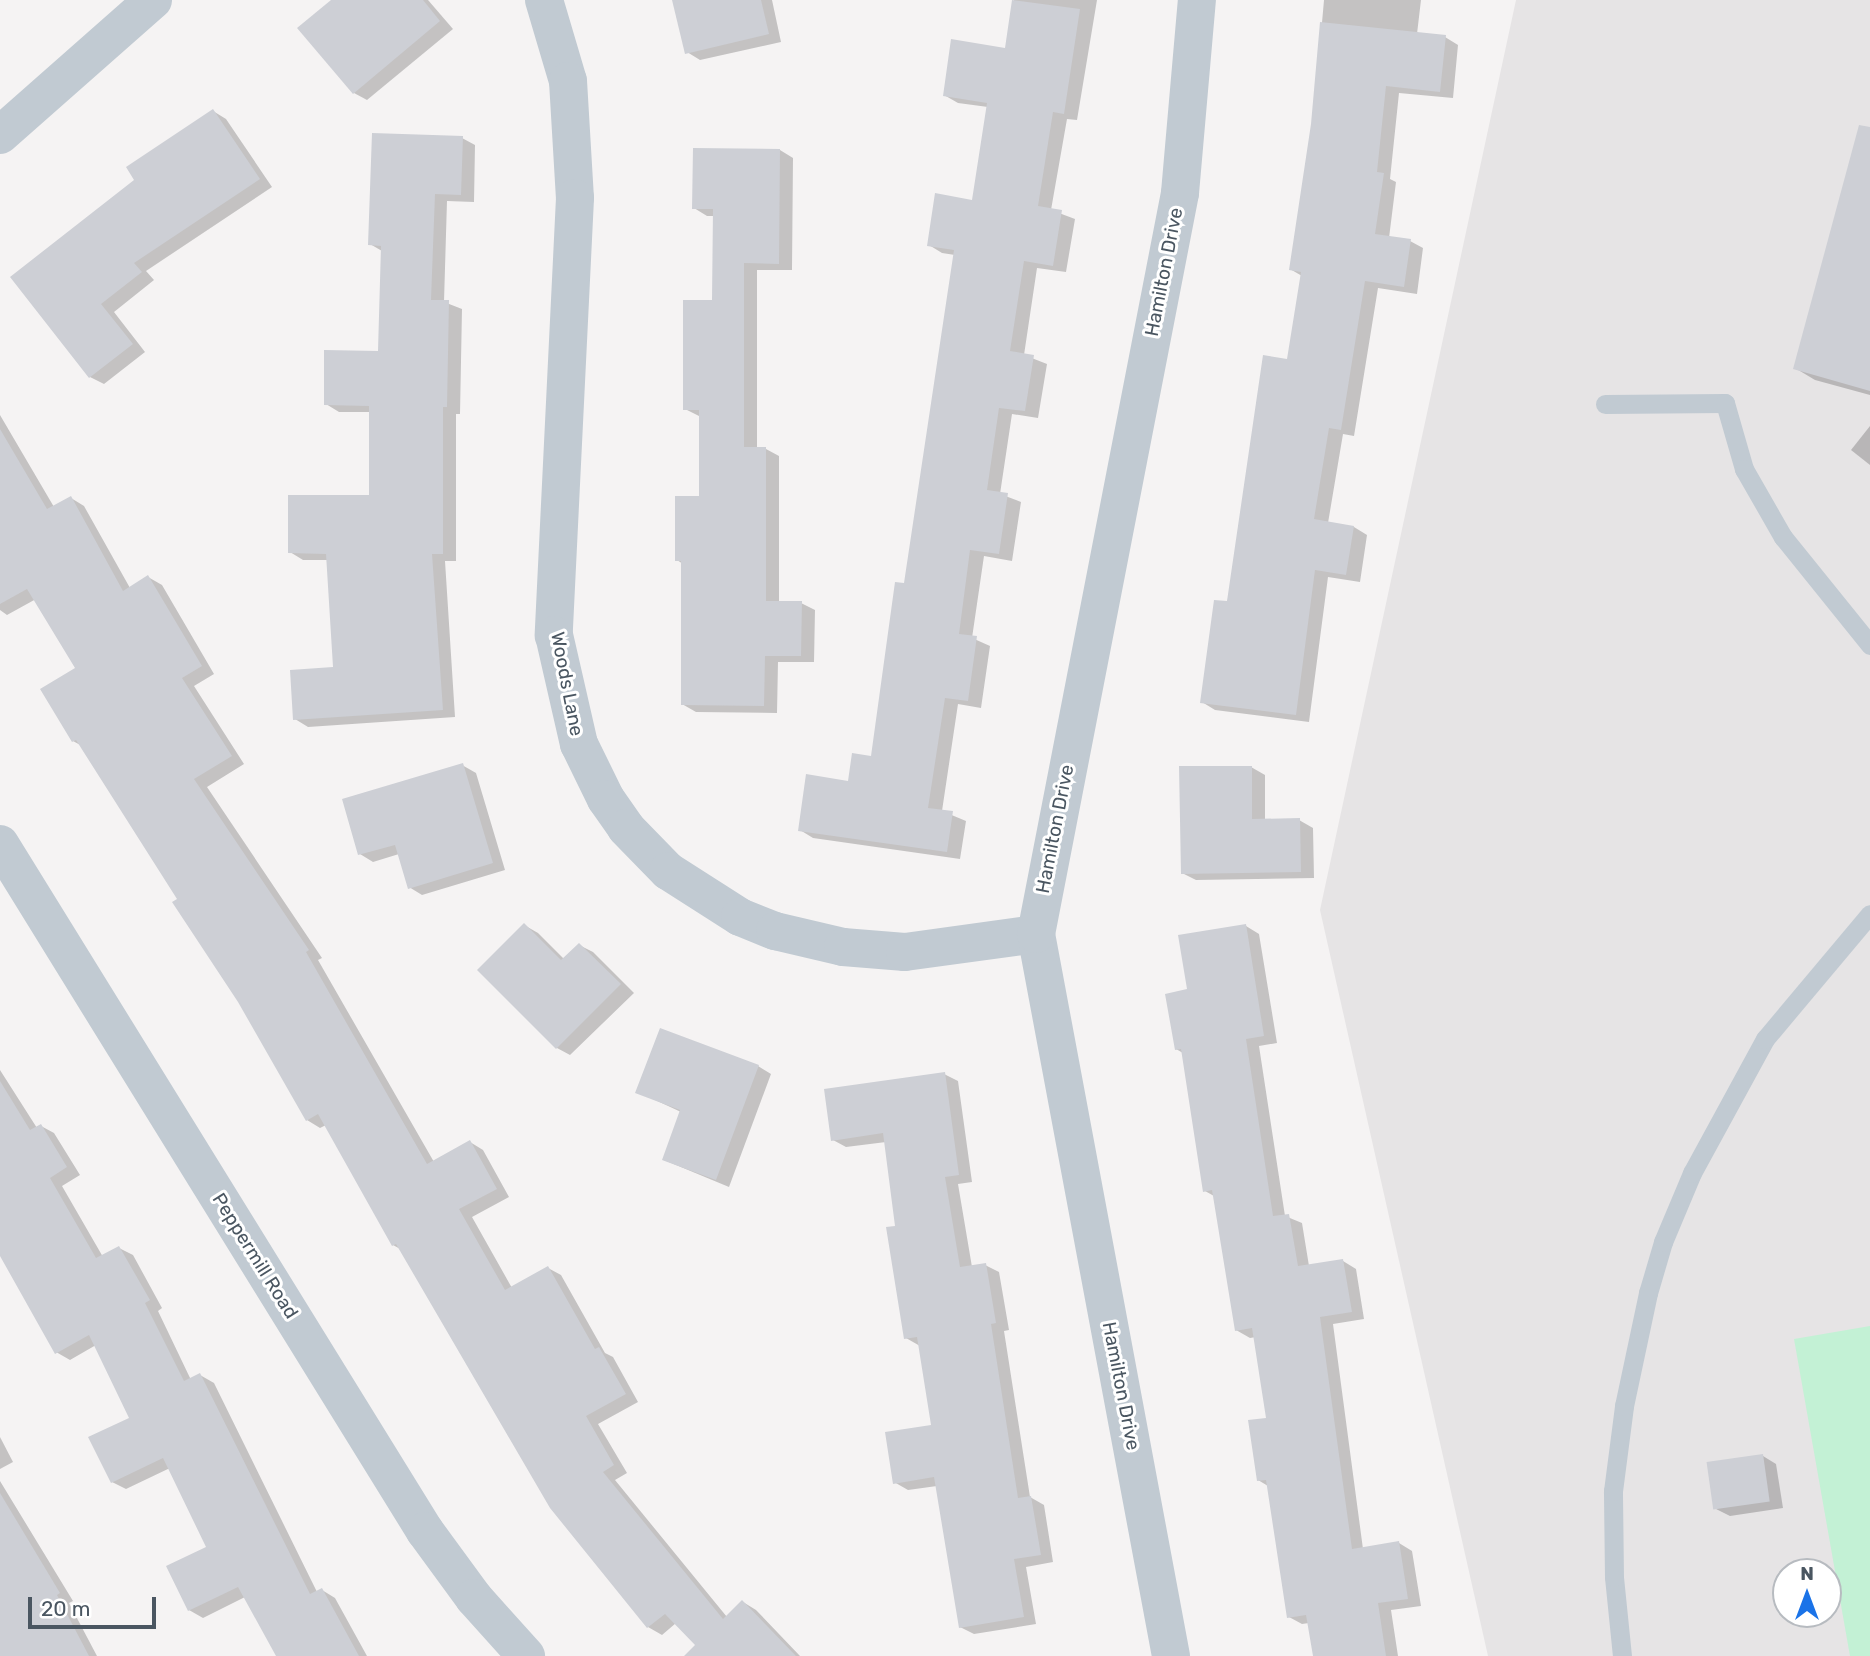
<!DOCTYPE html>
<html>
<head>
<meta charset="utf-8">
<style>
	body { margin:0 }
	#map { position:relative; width:1870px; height:1656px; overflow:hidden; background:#f5f3f3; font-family:Rubik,sans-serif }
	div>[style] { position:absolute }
	.education>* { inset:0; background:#e6e4e5 }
	.green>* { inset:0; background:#c3f1d5 }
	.shadow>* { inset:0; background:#0003 }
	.building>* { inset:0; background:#cdcfd5; transform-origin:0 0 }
	.lane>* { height:19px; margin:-9.5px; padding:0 9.5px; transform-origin:9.5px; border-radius:9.5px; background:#c1cad2 }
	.street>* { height:38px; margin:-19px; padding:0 19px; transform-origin:19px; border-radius:19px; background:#c1cad2 }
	span { translate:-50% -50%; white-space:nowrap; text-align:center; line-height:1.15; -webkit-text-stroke:6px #fff; paint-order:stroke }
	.street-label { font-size:19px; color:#4a5661 }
	.north { position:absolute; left:1772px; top:1558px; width:70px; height:70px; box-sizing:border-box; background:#fff; border:2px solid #b7bbc0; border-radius:50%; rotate:0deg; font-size:19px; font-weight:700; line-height:28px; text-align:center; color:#4a5661 }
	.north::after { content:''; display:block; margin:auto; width:24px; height:32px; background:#1a73e8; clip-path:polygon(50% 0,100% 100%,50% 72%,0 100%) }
	.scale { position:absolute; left:28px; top:1597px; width:128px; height:32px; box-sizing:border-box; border:4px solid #4a5661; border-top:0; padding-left:9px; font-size:21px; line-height:24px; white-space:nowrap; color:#4a5661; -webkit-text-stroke:5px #fff; paint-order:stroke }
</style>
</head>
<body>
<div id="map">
	<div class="education">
		<div style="clip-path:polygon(evenodd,1516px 0,1870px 0,1870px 1656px,1488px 1656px,1320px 910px,1516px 0,1786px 1572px,1828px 1572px,1828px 1614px,1786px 1614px,1786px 1572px)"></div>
	</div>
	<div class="green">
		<div style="clip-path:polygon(1870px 1326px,1870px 1656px,1850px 1656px,1794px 1339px)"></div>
	</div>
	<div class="shadow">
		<div style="clip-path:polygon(333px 0,428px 0,453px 29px,367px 100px,354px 93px)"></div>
		<div style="clip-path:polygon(674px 0,772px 0,781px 42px,700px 60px,687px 52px)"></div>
		<div style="clip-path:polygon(1014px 0,1097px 0,1077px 120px,1067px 119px,1051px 210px,1075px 219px,1066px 272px,1037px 268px,1024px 355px,1047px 364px,1038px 418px,1012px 414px,1000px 494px,1021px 502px,1012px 561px,984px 556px,972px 638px,990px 646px,981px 708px,958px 704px,942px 811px,966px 821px,960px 859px,813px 838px,800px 830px,873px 758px,906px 585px,955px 255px,942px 253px,929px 245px,974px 202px,988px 107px,958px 103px,944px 95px,1006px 50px)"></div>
		<div style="clip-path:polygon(1324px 0,1421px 0,1417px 34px,1445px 37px,1458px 45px,1453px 98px,1399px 93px,1390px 179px,1396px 182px,1389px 238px,1410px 241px,1423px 248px,1417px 294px,1378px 288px,1354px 436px,1343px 434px,1328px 523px,1354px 527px,1367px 535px,1360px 582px,1328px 577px,1309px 722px,1215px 710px,1202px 702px,1288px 361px,1302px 276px,1290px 269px,1313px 124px)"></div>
		<div style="clip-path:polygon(213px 111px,226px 119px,272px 187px,146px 271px,154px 280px,114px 312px,145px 352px,104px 384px,90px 377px,12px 277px,137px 180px)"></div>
		<div style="clip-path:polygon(462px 138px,475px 145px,474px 202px,447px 201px,444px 302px,462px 309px,460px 414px,456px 414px,456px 561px,445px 561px,455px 717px,308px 727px,295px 719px,335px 669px,328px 560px,303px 560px,290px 552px,370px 497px,370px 412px,339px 412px,326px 404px,380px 353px,382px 251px,370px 244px)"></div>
		<div style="clip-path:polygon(780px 150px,793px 158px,792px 270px,757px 270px,757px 449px,766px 449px,779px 456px,779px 603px,801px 603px,815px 610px,814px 662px,778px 662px,777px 713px,696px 712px,682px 704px,683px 564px,677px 560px,701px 498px,701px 417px,685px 409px,713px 302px,714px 216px,707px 216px,694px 208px)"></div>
		<div style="clip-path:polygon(1870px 162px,1870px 395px,1815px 380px,1795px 368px)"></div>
		<div style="clip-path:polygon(0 415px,54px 507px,71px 498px,84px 506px,130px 588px,148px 577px,162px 585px,214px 674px,194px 686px,244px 764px,207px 787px,322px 958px,318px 960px,434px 1162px,470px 1142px,483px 1150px,509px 1197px,472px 1217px,512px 1288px,548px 1268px,561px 1275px,605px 1353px,613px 1357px,638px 1402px,598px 1424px,627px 1473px,615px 1480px,727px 1617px,743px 1602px,756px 1610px,800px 1656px,707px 1656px,676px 1623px,662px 1635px,648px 1627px,551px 1507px,402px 1250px,393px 1245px,326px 1125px,320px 1128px,307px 1120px,180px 899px,82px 746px,73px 741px,77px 669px,36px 599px,7px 615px,0 610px)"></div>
		<div style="clip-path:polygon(1870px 426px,1870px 465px,1851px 450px)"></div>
		<div style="clip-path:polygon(462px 765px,476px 773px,505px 870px,422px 895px,409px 887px,399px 854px,373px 862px,360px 854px)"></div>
		<div style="clip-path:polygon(1251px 767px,1265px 775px,1265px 821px,1299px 820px,1313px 828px,1314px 878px,1196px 880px,1182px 873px)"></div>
		<div style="clip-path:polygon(524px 925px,538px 933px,565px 960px,579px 945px,593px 952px,634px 993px,570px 1055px,557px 1048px)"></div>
		<div style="clip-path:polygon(1246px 926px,1259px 934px,1277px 1043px,1259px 1046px,1285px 1216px,1302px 1223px,1309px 1266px,1343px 1261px,1356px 1269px,1364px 1319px,1333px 1324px,1363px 1549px,1399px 1543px,1412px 1551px,1421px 1606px,1391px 1610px,1398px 1656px,1314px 1656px,1309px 1623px,1302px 1624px,1289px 1617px,1268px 1486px,1258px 1480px,1268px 1419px,1256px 1337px,1250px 1338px,1236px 1330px,1214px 1196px,1205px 1191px,1183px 1053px,1176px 1049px,1189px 991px)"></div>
		<div style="clip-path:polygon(758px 1066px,771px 1074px,729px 1187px,664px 1160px,681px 1112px,638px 1092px)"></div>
		<div style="clip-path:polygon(0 1070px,37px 1128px,41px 1126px,54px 1133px,80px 1175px,62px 1186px,103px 1257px,119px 1248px,133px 1255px,162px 1308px,158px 1311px,191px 1380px,200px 1375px,214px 1383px,317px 1592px,322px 1590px,335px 1598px,367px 1656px,278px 1656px,245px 1597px,203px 1618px,189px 1610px,208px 1548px,170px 1468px,126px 1489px,112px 1482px,131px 1419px,96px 1345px,70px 1360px,56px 1352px,0 1253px)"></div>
		<div style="clip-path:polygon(944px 1074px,958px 1081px,972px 1182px,958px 1184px,972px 1267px,985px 1265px,999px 1272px,1009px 1330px,1004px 1331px,1030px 1497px,1044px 1505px,1053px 1562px,1026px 1567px,1036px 1624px,974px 1634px,960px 1627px,937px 1486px,908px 1490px,894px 1482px,933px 1426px,920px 1346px,906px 1338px,897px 1227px,886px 1142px,846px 1147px,833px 1140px)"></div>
		<div style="clip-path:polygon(0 1437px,13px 1462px,0 1469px)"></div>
		<div style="clip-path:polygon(1763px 1456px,1776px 1464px,1783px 1508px,1730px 1516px,1716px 1509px)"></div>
		<div style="clip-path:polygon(0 1481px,73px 1601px,69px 1603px,97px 1656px,11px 1656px,0 1645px)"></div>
	</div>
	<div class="building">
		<div style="clip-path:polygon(331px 0,423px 0,440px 21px,353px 94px,297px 28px)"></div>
		<div style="clip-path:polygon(672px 0,761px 0,769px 34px,685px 54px)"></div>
		<div style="clip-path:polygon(1012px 0,1080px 9px,1064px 114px,1053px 112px,1038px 206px,1062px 210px,1053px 266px,1024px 261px,1010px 351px,1034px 355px,1025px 411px,999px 408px,987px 490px,1008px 493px,999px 554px,970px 550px,959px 634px,977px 636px,968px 701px,945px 698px,928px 808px,953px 811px,947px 852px,798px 831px,806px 774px,848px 781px,852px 753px,871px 756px,895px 582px,904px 583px,954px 250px,927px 246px,935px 193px,972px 200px,987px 103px,943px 96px,951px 39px,1005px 48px)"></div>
		<div style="clip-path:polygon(1320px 22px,1446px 35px,1440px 92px,1386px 86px,1377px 172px,1384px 173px,1375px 234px,1411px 239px,1404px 287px,1365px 281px,1341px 430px,1329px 428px,1314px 519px,1354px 526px,1346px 575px,1315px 570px,1296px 715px,1200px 703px,1214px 600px,1227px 601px,1263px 355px,1287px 359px,1301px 272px,1289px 270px,1311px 124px)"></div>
		<div style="clip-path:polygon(213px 109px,260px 179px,134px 263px,142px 272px,101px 304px,133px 344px,89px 378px,10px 277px,134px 180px,126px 167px)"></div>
		<div style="clip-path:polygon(1859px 125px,1870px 127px,1870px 391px,1793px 369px)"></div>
		<div style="clip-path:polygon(372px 133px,463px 136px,461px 195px,435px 194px,431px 300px,449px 300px,447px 407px,443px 407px,443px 554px,432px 554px,443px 710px,293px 720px,290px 670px,333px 667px,326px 554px,288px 553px,288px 495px,369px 495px,369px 406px,324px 405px,324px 350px,378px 351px,381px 246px,368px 245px)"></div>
		<div style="clip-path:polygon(693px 148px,780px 149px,779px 264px,744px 263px,744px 447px,766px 447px,766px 601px,802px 601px,801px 656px,765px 656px,764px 706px,681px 705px,681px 561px,675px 561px,675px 496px,699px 496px,699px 410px,683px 410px,683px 300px,712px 300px,713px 209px,692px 209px)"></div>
		<div style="clip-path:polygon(0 429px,47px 509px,71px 496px,123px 591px,148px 575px,202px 666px,182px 678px,232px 756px,194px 779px,309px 950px,306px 952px,427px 1164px,470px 1140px,497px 1189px,459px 1209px,505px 1290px,548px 1266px,595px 1349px,599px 1347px,626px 1394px,586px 1416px,614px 1465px,603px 1472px,723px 1619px,742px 1600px,796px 1656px,684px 1656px,695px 1645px,665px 1614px,647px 1628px,550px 1508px,396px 1244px,392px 1246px,318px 1114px,306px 1121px,238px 1002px,172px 902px,177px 899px,76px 740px,72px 742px,40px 689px,75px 668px,27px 589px,0 604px)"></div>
		<div style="clip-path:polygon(463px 763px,493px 863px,408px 889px,395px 845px,358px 855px,342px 799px)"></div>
		<div style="clip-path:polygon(1179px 766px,1252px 766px,1252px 819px,1300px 818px,1301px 872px,1181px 874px)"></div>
		<div style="clip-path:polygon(524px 923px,561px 960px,579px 943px,621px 984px,556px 1049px,477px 970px)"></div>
		<div style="clip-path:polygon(1246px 924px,1264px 1036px,1246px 1039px,1273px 1216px,1289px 1214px,1298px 1266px,1343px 1259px,1352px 1312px,1320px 1317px,1352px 1549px,1399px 1541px,1408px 1599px,1378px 1603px,1386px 1656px,1313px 1656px,1306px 1615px,1287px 1618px,1266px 1480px,1257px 1481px,1248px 1420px,1266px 1418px,1252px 1328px,1235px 1331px,1212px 1190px,1203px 1192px,1181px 1049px,1175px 1050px,1165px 994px,1187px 989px,1178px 935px)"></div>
		<div style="clip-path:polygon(660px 1028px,759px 1065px,716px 1180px,662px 1160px,680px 1110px,635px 1093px)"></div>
		<div style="clip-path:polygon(945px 1072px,959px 1175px,945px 1177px,960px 1267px,986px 1263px,996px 1323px,991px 1324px,1018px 1498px,1031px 1496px,1041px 1555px,1014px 1559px,1024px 1617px,959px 1628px,934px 1477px,893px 1484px,885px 1432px,931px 1425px,917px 1337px,904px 1339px,886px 1227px,895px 1226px,883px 1133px,831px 1141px,824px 1089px)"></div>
		<div style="clip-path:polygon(0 1081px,30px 1130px,41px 1124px,67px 1167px,50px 1178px,96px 1258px,119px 1246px,150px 1300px,145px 1303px,184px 1381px,200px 1373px,310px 1594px,322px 1588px,359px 1656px,276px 1656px,238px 1587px,188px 1611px,166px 1566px,206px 1547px,163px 1458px,111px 1483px,88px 1437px,129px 1418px,89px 1335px,55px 1354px,0 1256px)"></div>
		<div style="left:1763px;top:1454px;width:48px;height:57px;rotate:82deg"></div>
		<div style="clip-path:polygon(0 1493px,60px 1593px,57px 1595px,89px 1656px,0 1656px)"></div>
	</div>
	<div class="lane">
		<div style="left:1605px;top:404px;width:120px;rotate:-0.5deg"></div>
		<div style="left:1725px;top:403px;width:69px;rotate:73.9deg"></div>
		<div style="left:1744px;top:469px;width:78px;rotate:60.2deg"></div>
		<div style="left:1783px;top:537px;width:139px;rotate:51.1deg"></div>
		<div style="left:1622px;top:1656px;width:79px;rotate:-95.8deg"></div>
		<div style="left:1614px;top:1577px;width:86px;rotate:-90.7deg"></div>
		<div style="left:1613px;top:1491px;width:86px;rotate:-82.6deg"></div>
		<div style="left:1624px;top:1406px;width:116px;rotate:-78deg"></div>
		<div style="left:1648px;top:1293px;width:53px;rotate:-73.6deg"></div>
		<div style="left:1663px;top:1242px;width:75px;rotate:-67.2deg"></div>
		<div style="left:1692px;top:1173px;width:153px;rotate:-61.4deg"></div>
		<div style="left:1765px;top:1039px;width:163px;rotate:-50deg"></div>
	</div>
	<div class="street">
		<div style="left:544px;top:0;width:84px;rotate:73.5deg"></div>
		<div style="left:568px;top:81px;width:117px;rotate:86.6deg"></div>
		<div style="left:575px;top:198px;width:438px;rotate:92.8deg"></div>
		<div style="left:554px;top:635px;width:112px;rotate:77.1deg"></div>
		<div style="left:579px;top:744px;width:61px;rotate:63.9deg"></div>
		<div style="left:606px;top:799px;width:35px;rotate:55deg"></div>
		<div style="left:626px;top:828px;width:60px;rotate:45.7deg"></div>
		<div style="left:668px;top:871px;width:85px;rotate:32.6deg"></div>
		<div style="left:740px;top:917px;width:38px;rotate:22deg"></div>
		<div style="left:775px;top:931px;width:70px;rotate:13.2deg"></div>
		<div style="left:843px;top:947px;width:62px;rotate:4.6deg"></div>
		<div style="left:905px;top:952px;width:132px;rotate:-7.8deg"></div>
		<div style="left:0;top:135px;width:204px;rotate:-41.4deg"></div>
		<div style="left:0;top:844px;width:808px;rotate:58.26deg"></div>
		<div style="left:425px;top:1531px;width:83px;rotate:53.8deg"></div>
		<div style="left:474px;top:1598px;width:78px;rotate:48.1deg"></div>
		<div style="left:1171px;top:1656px;width:735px;rotate:-100.59deg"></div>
		<div style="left:1036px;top:934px;width:755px;rotate:-79deg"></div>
		<div style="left:1180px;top:193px;width:194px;rotate:-85deg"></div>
	</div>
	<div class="street-label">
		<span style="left:1164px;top:272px;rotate:-79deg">Hamilton Drive</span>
		<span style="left:567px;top:684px;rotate:79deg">Woods Lane</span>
		<span style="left:1055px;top:829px;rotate:-79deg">Hamilton Drive</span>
		<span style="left:255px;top:1256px;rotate:58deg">Peppermill Road</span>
		<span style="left:1121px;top:1386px;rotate:79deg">Hamilton Drive</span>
	</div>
	<div class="north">N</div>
	<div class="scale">20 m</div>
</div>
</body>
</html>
